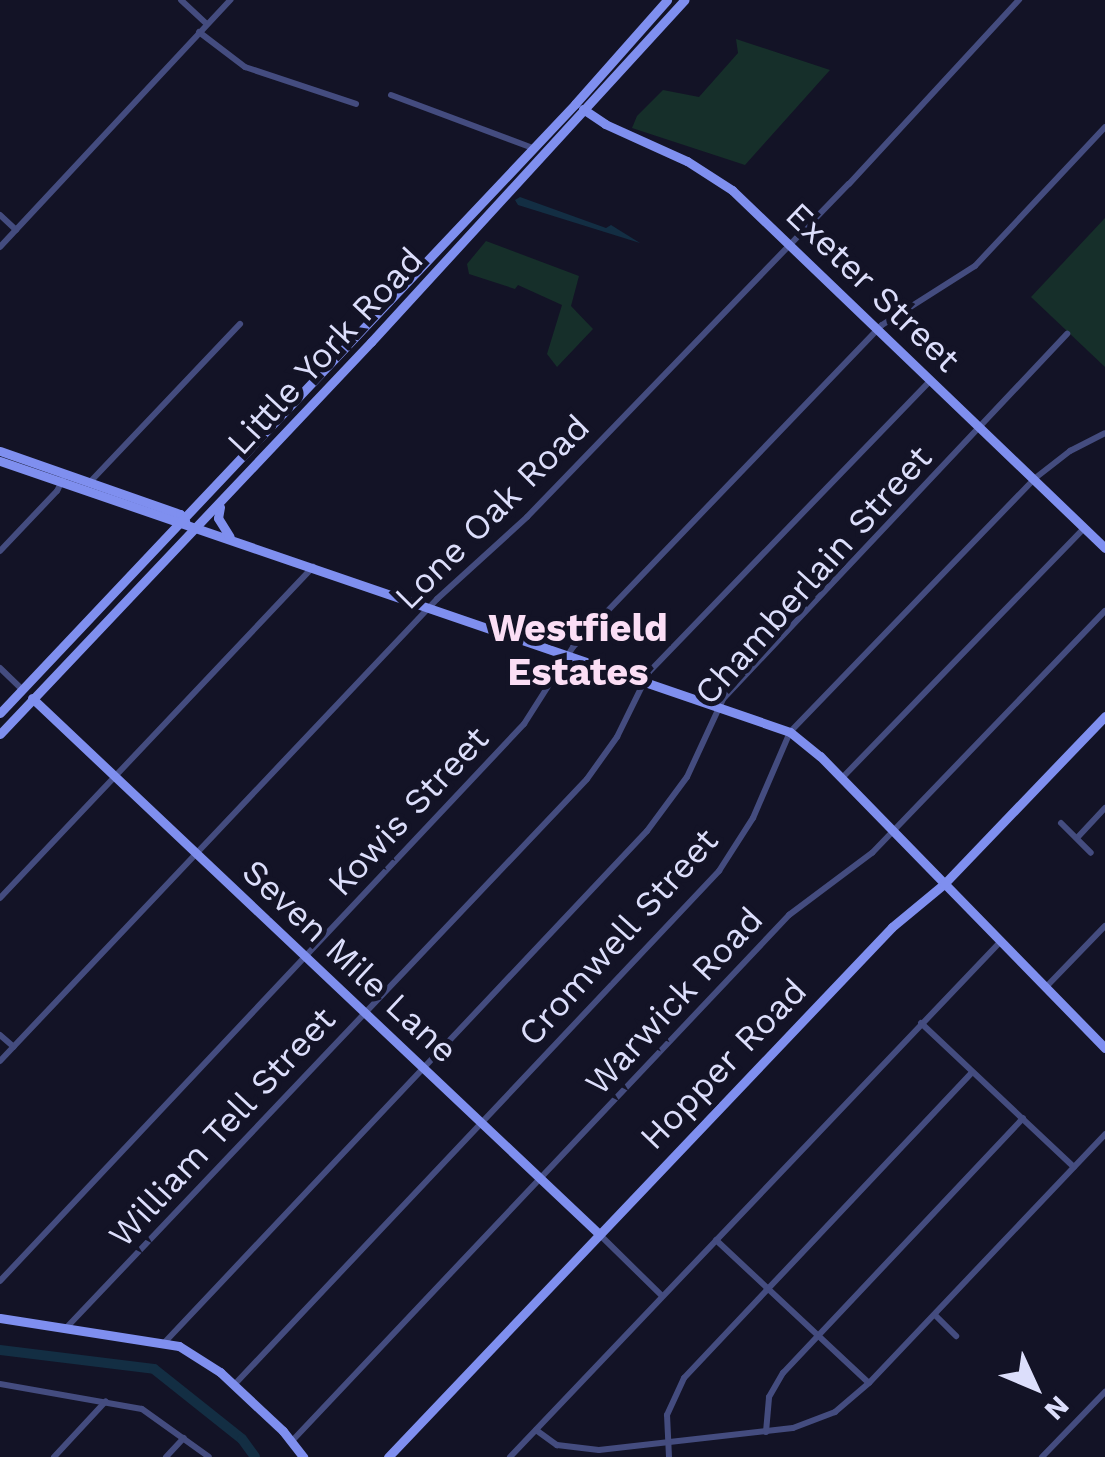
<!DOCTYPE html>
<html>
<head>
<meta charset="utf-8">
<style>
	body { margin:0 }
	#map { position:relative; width:1105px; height:1457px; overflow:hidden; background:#131326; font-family:"Work Sans",sans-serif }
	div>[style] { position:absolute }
	.green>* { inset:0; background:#162f2a }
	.water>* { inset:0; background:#132e43 }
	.river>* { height:10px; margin:-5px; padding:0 5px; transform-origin:5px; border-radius:5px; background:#132e43 }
	.street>* { height:6px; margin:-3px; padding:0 3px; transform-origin:3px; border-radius:3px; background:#444c7f }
	.secondary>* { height:9px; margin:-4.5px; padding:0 4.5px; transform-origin:4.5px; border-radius:4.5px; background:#7f8fef }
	span { translate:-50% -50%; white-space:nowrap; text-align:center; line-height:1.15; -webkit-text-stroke:10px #131326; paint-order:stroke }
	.street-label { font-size:35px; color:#dcdefb }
	.neighbourhood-label { font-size:38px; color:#fbdef5; font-weight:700 }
	.north { position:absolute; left:985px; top:1337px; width:100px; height:100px; -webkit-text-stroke:8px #131326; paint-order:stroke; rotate:134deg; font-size:28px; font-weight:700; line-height:40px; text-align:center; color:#dcdefb }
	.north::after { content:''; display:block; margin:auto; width:35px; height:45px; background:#dcdefb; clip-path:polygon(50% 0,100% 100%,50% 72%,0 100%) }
</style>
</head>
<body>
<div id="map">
	<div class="green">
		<div style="clip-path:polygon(736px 39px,830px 70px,745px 165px,632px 128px,637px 116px,663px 90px,699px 97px,738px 53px)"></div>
		<div style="clip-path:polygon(1105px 218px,1105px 367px,1031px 297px)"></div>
		<div style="clip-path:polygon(486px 241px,579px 276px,571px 306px,593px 329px,557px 367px,547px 354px,562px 305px,518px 285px,515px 289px,469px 274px,467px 264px)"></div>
	</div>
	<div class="water">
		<div style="clip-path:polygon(520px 197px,606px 228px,611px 225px,640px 243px,518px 205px,515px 200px)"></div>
	</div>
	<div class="river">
		<div style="left:0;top:1350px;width:155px;rotate:7deg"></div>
		<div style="left:154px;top:1369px;width:112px;rotate:38.5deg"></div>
		<div style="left:242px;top:1439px;width:22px;rotate:54deg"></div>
	</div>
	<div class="street">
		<div style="left:181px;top:0;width:35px;rotate:43deg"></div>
		<div style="left:199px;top:32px;width:58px;rotate:37.3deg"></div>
		<div style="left:245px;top:67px;width:117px;rotate:18.4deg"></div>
		<div style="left:391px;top:95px;width:152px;rotate:20.5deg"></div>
		<div style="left:0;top:215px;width:22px;rotate:43deg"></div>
		<div style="left:0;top:247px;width:338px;rotate:-47deg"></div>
		<div style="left:90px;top:482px;width:218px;rotate:-46.5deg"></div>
		<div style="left:0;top:551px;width:83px;rotate:-46.5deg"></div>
		<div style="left:57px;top:491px;width:13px;rotate:-63deg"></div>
		<div style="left:0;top:668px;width:32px;rotate:44deg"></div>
		<div style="left:842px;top:778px;width:348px;rotate:-45.9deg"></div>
		<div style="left:1061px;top:823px;width:42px;rotate:45deg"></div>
		<div style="left:1077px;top:838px;width:41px;rotate:-47deg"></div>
		<div style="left:0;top:898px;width:456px;rotate:-46.6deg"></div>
		<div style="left:1046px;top:987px;width:85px;rotate:-46deg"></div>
		<div style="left:921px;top:1023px;width:210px;rotate:43.3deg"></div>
		<div style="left:0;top:1035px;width:18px;rotate:41deg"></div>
		<div style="left:0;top:1061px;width:636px;rotate:-46.59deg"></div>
		<div style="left:437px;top:599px;width:122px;rotate:-42.3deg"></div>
		<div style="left:527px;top:517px;width:463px;rotate:-46deg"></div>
		<div style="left:849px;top:184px;width:251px;rotate:-47.3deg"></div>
		<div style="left:599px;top:1234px;width:88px;rotate:44.5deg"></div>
		<div style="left:716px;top:1240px;width:209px;rotate:43.1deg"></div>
		<div style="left:0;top:1281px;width:765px;rotate:-46.75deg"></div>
		<div style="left:524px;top:724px;width:91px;rotate:-57.5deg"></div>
		<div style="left:573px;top:647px;width:446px;rotate:-46.2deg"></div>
		<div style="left:882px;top:325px;width:110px;rotate:-32.4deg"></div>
		<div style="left:975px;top:266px;width:190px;rotate:-46.9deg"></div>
		<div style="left:935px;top:1315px;width:30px;rotate:45deg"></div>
		<div style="left:67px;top:1327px;width:755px;rotate:-46.5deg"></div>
		<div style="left:587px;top:779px;width:52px;rotate:-54.5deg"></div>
		<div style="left:617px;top:737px;width:72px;rotate:-63.8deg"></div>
		<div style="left:649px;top:672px;width:405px;rotate:-46deg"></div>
		<div style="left:164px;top:1343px;width:704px;rotate:-46.67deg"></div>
		<div style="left:647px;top:831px;width:67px;rotate:-53.5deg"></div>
		<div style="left:687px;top:777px;width:86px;rotate:-65.2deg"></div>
		<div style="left:723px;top:699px;width:502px;rotate:-46.7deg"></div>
		<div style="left:0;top:1384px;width:144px;rotate:10deg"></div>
		<div style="left:142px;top:1409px;width:82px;rotate:35.6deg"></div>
		<div style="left:234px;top:1385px;width:707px;rotate:-46.66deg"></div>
		<div style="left:719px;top:871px;width:63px;rotate:-57.3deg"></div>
		<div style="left:753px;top:818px;width:94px;rotate:-66.7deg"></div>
		<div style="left:790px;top:732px;width:351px;rotate:-46deg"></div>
		<div style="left:1034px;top:479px;width:46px;rotate:-37.9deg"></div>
		<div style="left:1070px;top:451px;width:39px;rotate:-27deg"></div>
		<div style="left:536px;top:1430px;width:26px;rotate:36deg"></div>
		<div style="left:557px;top:1445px;width:42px;rotate:6.8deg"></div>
		<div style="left:599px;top:1450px;width:195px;rotate:-6.5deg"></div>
		<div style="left:793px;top:1428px;width:45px;rotate:-20.9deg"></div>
		<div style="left:835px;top:1412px;width:45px;rotate:-40.5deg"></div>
		<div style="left:869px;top:1383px;width:343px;rotate:-46.5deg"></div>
		<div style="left:766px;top:1432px;width:35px;rotate:-85deg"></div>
		<div style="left:769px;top:1397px;width:28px;rotate:-60deg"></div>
		<div style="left:783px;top:1373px;width:350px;rotate:-46.7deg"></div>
		<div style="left:292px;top:1441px;width:724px;rotate:-46.62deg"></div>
		<div style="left:789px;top:915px;width:104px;rotate:-36.8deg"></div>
		<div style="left:872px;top:853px;width:336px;rotate:-46.1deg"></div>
		<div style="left:54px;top:1457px;width:76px;rotate:-47.1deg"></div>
		<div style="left:166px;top:1457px;width:26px;rotate:-47deg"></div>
		<div style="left:510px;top:1457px;width:712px;rotate:-46.42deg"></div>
		<div style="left:669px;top:1457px;width:42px;rotate:-92.7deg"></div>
		<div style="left:667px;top:1415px;width:41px;rotate:-65.3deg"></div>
		<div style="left:684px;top:1378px;width:420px;rotate:-46.7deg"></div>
		<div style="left:1042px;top:1457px;width:91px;rotate:-45.9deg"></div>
	</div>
	<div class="secondary">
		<div style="left:583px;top:109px;width:27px;rotate:34deg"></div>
		<div style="left:605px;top:124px;width:90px;rotate:24.3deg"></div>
		<div style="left:687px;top:161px;width:54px;rotate:32.8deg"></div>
		<div style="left:732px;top:190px;width:517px;rotate:43.82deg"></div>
		<div style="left:0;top:451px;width:191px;rotate:19.3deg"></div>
		<div style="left:180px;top:514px;width:9px;rotate:54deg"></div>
		<div style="left:0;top:461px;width:835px;rotate:18.93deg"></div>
		<div style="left:790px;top:732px;width:38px;rotate:39deg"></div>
		<div style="left:820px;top:756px;width:408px;rotate:45.7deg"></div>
		<div style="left:220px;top:507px;width:11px;rotate:100deg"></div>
		<div style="left:218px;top:518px;width:22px;rotate:58deg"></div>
		<div style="left:32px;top:698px;width:780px;rotate:43.39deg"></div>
		<div style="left:0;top:713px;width:838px;rotate:-46.64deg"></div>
		<div style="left:575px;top:104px;width:139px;rotate:-48.5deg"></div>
		<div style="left:0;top:734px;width:540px;rotate:-46.58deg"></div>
		<div style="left:371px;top:342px;width:464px;rotate:-47.5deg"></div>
		<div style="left:0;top:1318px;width:181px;rotate:8.9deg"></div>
		<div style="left:179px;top:1346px;width:49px;rotate:32.4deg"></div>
		<div style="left:220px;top:1372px;width:86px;rotate:43.1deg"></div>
		<div style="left:283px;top:1431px;width:33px;rotate:52deg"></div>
		<div style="left:388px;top:1457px;width:731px;rotate:-46.44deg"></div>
		<div style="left:892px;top:927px;width:67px;rotate:-39.6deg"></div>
		<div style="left:944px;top:884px;width:233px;rotate:-46.2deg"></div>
	</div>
	<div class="street-label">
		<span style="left:873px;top:287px;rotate:44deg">Exeter Street</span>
		<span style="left:325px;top:351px;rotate:-47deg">Little York Road</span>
		<span style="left:492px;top:512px;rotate:-45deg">Lone Oak Road</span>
		<span style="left:813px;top:575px;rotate:-48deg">Chamberlain Street</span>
		<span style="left:408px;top:811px;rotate:-47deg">Kowis Street</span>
		<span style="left:618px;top:937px;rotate:-48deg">Cromwell Street</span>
		<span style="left:350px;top:961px;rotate:43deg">Seven Mile Lane</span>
		<span style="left:674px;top:1001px;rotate:-47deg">Warwick Road</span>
		<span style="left:723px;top:1064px;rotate:-46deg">Hopper Road</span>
		<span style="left:222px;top:1127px;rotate:-47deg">William Tell Street</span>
	</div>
	<div class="neighbourhood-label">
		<span style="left:578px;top:651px">Westfield<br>Estates</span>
	</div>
	<div class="north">N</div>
</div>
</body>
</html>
